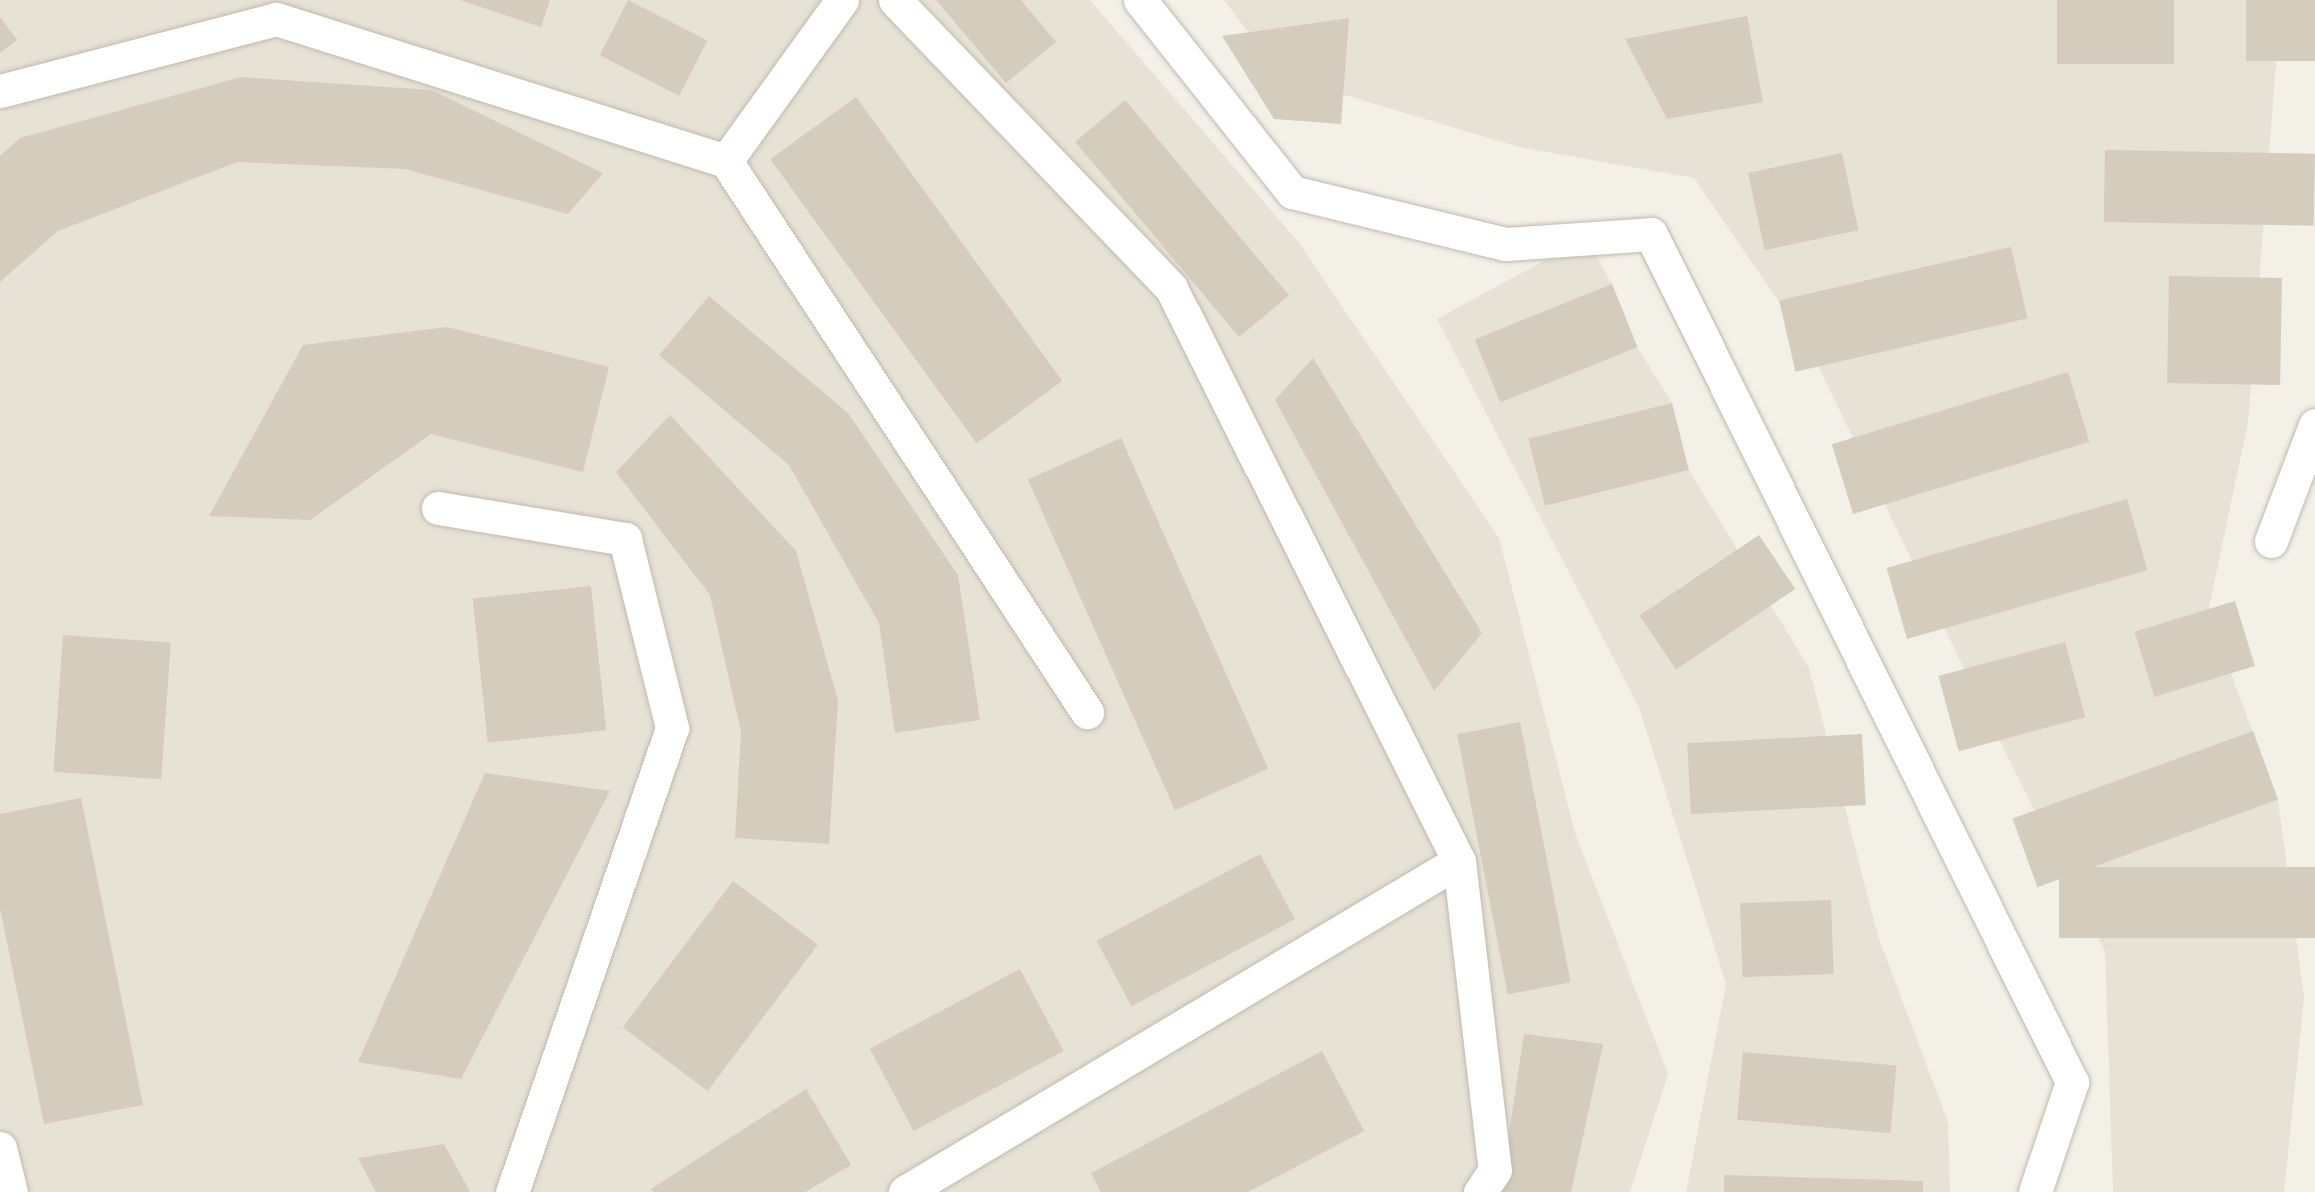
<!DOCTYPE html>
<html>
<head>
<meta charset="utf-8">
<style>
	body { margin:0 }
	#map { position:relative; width:2315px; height:1192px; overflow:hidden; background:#f3f0e7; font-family:"Golos Text",sans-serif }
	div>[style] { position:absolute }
	.residential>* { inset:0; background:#e6e2d5 }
	.building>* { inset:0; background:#d4ccbd; transform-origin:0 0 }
	.roads { filter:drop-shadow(0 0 2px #c1baad) drop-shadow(0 0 2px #c1baad) }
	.street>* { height:33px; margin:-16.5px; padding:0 16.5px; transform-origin:16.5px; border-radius:16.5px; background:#fff }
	span { translate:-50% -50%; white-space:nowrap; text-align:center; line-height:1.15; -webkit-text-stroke:5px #fff; paint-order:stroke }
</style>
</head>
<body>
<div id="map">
	<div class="residential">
		<div style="clip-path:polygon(0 0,1090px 0,1299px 243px,1499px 538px,1575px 833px,1668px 1074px,1630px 1192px,0 1192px)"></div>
		<div style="clip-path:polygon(1224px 0,2281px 0,2248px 423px,2208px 612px,2278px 800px,2304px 998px,2284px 1192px,2113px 1192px,2105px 951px,1971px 683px,1796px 320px,1779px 302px,1694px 178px,1519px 147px,1281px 76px)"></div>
		<div style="clip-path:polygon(1586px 238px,1612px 284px,1637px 347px,1672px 403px,1689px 470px,1809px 668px,1878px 936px,1948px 1122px,1950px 1192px,1686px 1192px,1726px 984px,1639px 707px,1437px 319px)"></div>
	</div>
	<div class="building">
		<div style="clip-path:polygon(460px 0,550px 0,541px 27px)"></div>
		<div style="left:628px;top:0;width:89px;height:62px;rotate:27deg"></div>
		<div style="clip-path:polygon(936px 0,1021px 0,1056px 42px,1006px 83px)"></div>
		<div style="left:2057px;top:0;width:117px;height:64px"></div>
		<div style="left:2246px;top:0;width:69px;height:61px"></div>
		<div style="clip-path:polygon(1747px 16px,1763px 102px,1667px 119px,1625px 39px)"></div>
		<div style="clip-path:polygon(0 17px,17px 40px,0 53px)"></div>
		<div style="clip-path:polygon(1349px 18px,1341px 124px,1274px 119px,1222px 36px)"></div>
		<div style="clip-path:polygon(241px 77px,431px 90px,603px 173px,568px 214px,406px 169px,237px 162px,58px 231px,0 282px,0 156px,20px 138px)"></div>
		<div style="left:856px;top:97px;width:351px;height:106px;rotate:54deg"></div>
		<div style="left:1125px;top:100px;width:255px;height:65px;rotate:50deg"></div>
		<div style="left:2105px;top:150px;width:210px;height:72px;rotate:1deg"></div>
		<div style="left:1842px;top:153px;width:79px;height:96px;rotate:78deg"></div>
		<div style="left:2011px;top:247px;width:73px;height:238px;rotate:77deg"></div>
		<div style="left:2169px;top:276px;width:113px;height:107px;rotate:1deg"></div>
		<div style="left:1612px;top:284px;width:68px;height:148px;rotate:68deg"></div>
		<div style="clip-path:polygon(709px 296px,848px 413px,958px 575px,980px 720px,895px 733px,879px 623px,789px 465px,659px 355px)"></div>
		<div style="clip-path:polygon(447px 327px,609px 367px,583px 472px,431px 434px,310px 520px,209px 516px,303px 345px)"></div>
		<div style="clip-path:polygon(1313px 358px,1482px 633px,1434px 691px,1275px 400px)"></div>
		<div style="left:2068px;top:372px;width:73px;height:247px;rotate:73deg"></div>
		<div style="left:1672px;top:403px;width:69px;height:148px;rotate:76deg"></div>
		<div style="clip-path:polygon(670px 415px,796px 551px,838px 701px,829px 844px,735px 838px,741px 732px,710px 595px,616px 472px)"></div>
		<div style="left:1121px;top:438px;width:362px;height:102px;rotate:66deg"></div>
		<div style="left:2127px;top:499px;width:74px;height:250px;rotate:74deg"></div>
		<div style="left:1759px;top:535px;width:65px;height:144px;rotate:56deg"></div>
		<div style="left:591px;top:586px;width:145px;height:119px;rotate:84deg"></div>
		<div style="left:2235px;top:601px;width:68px;height:105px;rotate:73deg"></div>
		<div style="left:63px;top:635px;width:108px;height:137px;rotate:4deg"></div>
		<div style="left:2065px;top:642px;width:78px;height:131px;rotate:75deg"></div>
		<div style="left:1520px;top:722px;width:265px;height:64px;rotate:79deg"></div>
		<div style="left:2253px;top:731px;width:73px;height:256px;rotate:70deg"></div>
		<div style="left:1862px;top:734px;width:71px;height:175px;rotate:87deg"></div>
		<div style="clip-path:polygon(485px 773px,610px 791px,461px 1079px,358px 1062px)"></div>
		<div style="clip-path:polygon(81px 798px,143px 1105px,44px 1124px,0 908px,0 814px)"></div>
		<div style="left:1260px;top:854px;width:74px;height:185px;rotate:62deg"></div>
		<div style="left:2315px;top:867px;width:71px;height:256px;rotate:90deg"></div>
		<div style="left:733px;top:881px;width:106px;height:183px;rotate:37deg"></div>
		<div style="left:1831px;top:900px;width:74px;height:91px;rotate:88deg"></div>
		<div style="left:1020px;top:969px;width:93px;height:170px;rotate:62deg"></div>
		<div style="clip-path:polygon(1524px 1034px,1603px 1044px,1571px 1192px,1500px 1192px)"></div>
		<div style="clip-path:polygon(1322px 1051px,1364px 1131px,1248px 1192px,1101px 1192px,1091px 1173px)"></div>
		<div style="left:1743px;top:1052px;width:154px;height:68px;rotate:5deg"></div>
		<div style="clip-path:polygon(806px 1089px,851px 1165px,805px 1192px,654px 1192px,651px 1189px)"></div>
		<div style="clip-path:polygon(444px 1144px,470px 1192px,376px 1192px,358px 1158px)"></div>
		<div style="clip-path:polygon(1724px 1175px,1923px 1181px,1923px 1192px,1724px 1192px)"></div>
	</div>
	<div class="roads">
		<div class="street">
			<div style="left:842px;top:0;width:198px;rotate:125.8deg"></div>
			<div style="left:726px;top:161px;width:659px;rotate:56.77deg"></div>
			<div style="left:895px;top:0;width:399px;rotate:46.2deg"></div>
			<div style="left:1171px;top:288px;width:641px;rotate:63.32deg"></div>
			<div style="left:1459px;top:861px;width:311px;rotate:83.4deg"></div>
			<div style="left:1495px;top:1170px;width:27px;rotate:124deg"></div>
			<div style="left:1140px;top:0;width:245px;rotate:51.6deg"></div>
			<div style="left:1292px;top:192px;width:220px;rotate:13.7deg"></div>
			<div style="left:1506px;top:244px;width:145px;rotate:-3.9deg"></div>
			<div style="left:1651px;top:234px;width:947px;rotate:63.6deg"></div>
			<div style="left:2072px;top:1082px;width:116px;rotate:108.6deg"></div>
			<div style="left:0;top:91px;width:285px;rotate:-14.6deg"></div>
			<div style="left:276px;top:19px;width:472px;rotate:17.5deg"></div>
			<div style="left:438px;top:508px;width:190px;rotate:9.4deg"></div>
			<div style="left:625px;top:539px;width:195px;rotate:76deg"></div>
			<div style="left:672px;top:728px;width:491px;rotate:109deg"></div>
			<div style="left:2271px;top:541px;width:124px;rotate:-69.2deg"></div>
			<div style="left:0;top:1148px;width:45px;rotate:76deg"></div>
			<div style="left:905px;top:1192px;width:645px;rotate:-30.86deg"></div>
		</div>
	</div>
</div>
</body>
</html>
